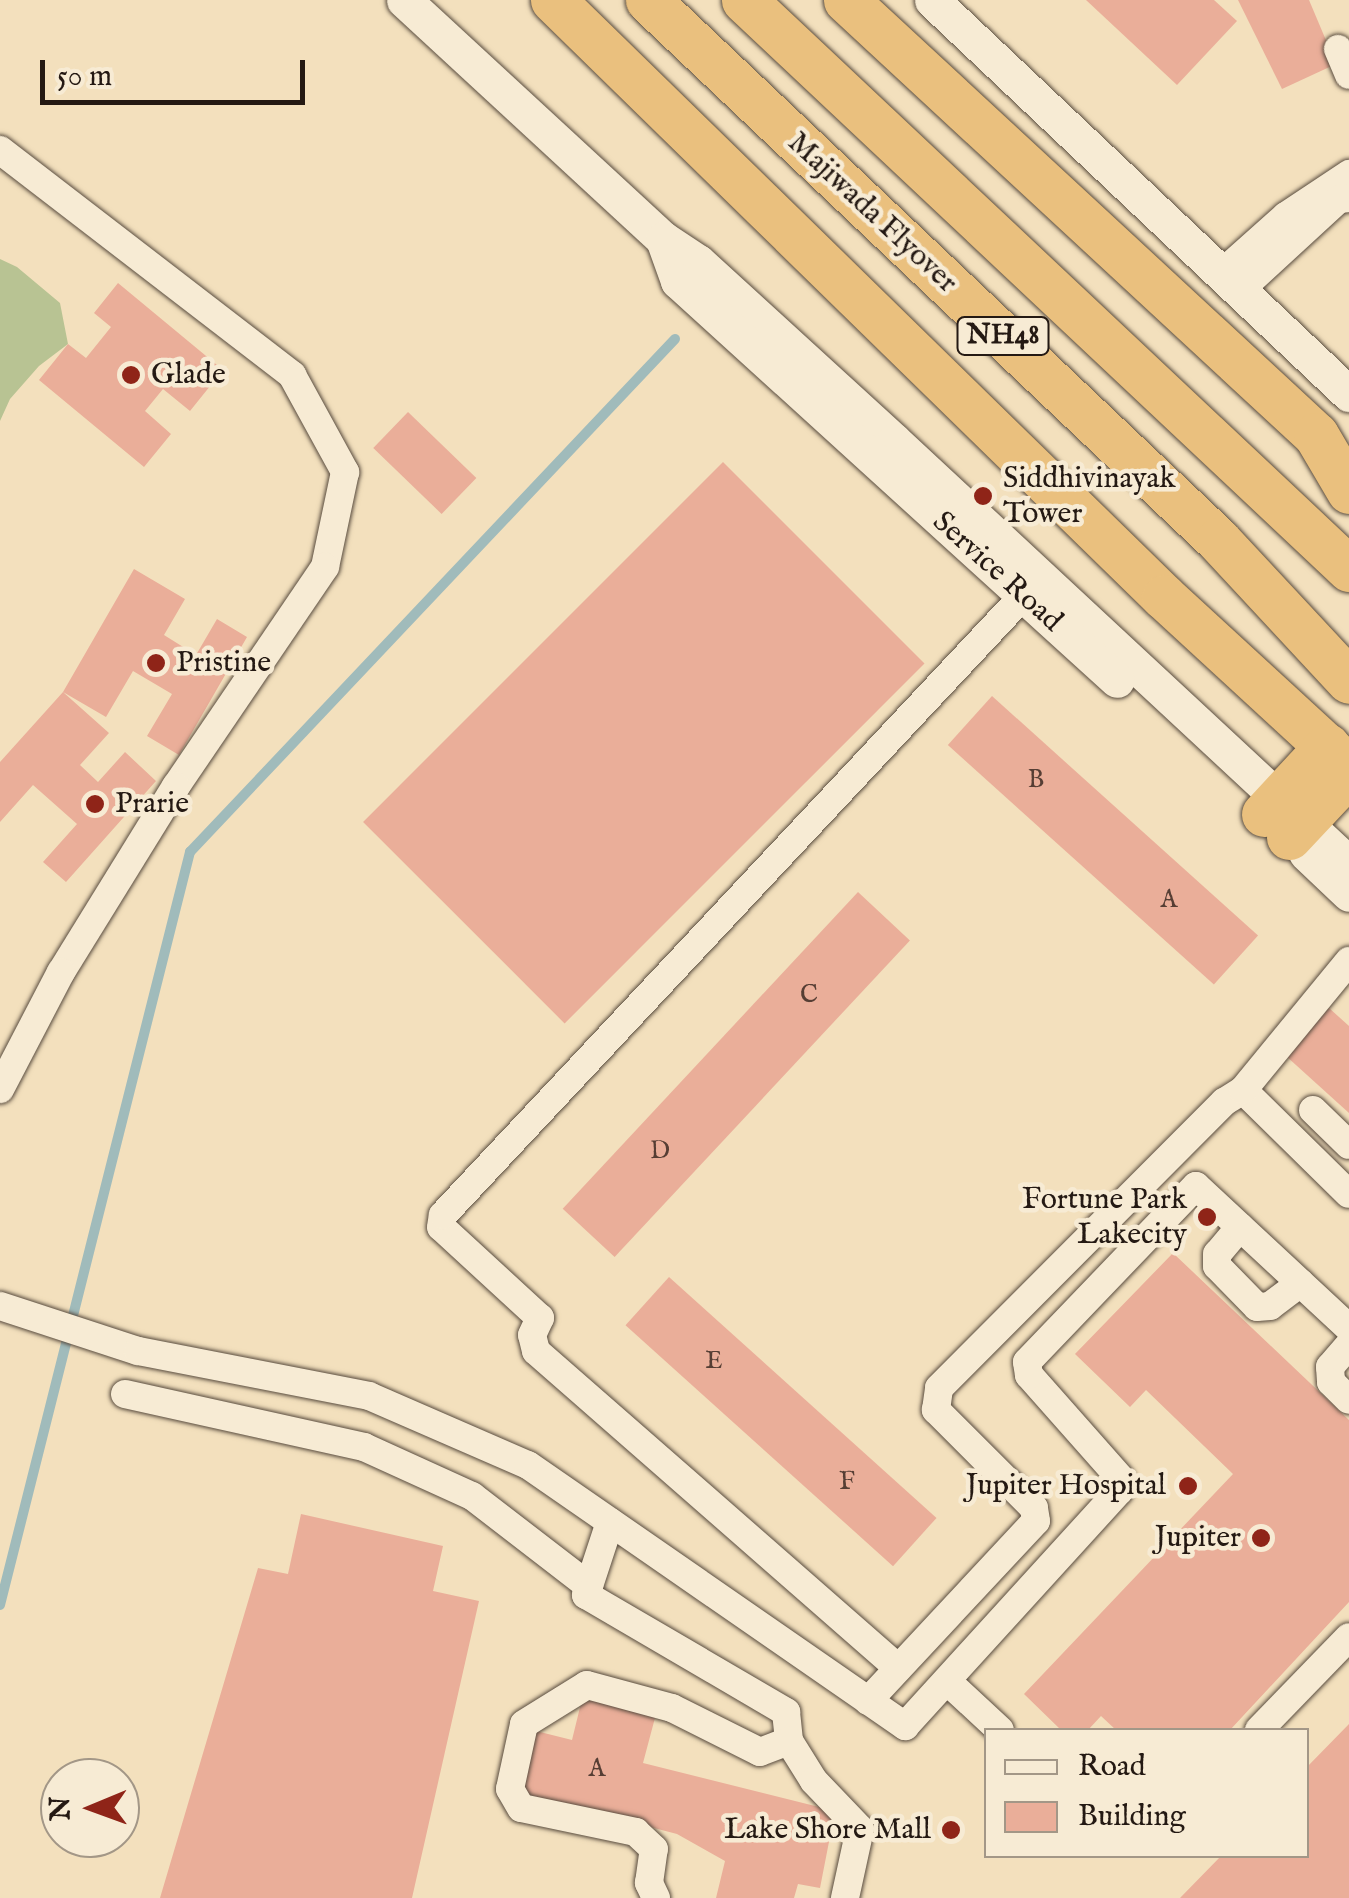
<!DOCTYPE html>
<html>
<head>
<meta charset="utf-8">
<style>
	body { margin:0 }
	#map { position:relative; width:1349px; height:1898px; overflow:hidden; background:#f3e0bd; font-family:"IM FELL English",serif }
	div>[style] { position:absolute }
	.green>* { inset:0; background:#b8c393 }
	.stream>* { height:10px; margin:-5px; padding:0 5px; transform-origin:5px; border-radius:5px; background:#a0bbbb }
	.building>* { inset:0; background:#eaae99; transform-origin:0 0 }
	.roads { filter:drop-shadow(0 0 2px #584b3e) drop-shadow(0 0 2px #584b3e) }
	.minor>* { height:28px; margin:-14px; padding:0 14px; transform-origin:14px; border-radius:14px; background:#f7ebd4 }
	.tertiary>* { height:35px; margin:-17.5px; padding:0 17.5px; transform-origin:17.5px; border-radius:17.5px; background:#f7ebd4 }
	.trunk>* { height:45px; margin:-22.5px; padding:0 22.5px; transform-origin:22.5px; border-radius:22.5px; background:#eac07e }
	.dots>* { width:28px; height:28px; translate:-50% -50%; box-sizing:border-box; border:5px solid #f7ebd4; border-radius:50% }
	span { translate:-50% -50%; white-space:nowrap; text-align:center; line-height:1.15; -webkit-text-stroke:9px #f7ebd4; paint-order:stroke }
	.number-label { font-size:25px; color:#563e34 }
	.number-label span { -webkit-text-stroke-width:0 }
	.shield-label span { padding:2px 8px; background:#f7ebd4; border:2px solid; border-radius:8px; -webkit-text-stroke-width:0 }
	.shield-label { font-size:28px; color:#241913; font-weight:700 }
	.street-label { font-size:30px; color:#241913 }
	.poi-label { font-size:30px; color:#241913 }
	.left { translate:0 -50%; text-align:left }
	.right { translate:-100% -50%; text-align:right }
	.legend { position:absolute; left:984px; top:1728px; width:325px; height:130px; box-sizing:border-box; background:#f7ebd4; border:2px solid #a39787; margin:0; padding:12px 18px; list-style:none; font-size:30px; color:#241913 }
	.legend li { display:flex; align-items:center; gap:20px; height:50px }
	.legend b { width:50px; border:2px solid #a39787 }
	.north { position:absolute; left:40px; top:1758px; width:100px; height:100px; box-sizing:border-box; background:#f7ebd4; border:2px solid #a39787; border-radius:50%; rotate:269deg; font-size:28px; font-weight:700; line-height:40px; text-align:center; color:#241913 }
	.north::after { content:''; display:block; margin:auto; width:35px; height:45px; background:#8f2418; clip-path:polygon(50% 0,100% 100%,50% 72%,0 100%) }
	.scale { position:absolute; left:40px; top:60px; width:265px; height:45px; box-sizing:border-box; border:5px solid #241913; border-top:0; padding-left:12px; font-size:30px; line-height:35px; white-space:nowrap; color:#241913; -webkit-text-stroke:8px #f7ebd4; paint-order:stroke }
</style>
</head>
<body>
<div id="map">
	<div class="green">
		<div style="clip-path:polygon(0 259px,17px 267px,60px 303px,68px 344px,39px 366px,10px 399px,0 421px)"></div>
	</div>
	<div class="stream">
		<div style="left:0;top:1605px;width:777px;rotate:-75.84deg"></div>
		<div style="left:190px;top:852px;width:706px;rotate:-46.61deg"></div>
	</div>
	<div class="building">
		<div style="clip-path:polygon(1086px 0,1214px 0,1237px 21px,1177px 85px)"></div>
		<div style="clip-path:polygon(1238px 0,1309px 0,1336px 64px,1282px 89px)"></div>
		<div style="clip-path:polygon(118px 283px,223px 370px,190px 411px,163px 389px,145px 411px,171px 434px,144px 467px,39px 380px,68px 344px,86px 358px,111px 327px,94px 313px)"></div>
		<div style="left:408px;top:412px;width:95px;height:50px;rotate:44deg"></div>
		<div style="left:723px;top:462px;width:285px;height:509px;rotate:45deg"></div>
		<div style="clip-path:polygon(134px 569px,185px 599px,164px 635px,196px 655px,217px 619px,247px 637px,179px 755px,147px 736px,172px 694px,133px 671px,106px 717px,63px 692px,109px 733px,80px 765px,98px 782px,125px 752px,156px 781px,66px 882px,43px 862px,77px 824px,33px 785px,0 822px,0 762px,63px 692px)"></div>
		<div style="left:992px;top:696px;width:358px;height:66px;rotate:42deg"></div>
		<div style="left:858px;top:892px;width:71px;height:433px;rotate:43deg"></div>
		<div style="clip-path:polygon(1329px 1008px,1349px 1026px,1349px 1113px,1286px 1056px)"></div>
		<div style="clip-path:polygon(1173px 1253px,1349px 1420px,1349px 1602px,1230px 1730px,1116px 1730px,1101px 1716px,1088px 1730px,1061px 1730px,1024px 1694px,1233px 1474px,1146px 1390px,1130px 1407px,1075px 1354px)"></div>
		<div style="left:669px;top:1277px;width:360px;height:65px;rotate:42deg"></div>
		<div style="clip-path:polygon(301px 1514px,443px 1546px,433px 1591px,479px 1601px,412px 1898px,160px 1898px,258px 1568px,288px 1574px)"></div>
		<div style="clip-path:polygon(583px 1695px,656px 1714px,643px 1763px,835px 1811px,820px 1888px,798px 1884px,794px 1898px,716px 1898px,725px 1861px,677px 1834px,520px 1793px,532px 1730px,572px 1740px)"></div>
		<div style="clip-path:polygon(1349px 1724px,1349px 1898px,1180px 1898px,1221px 1856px,1306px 1856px,1306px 1768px)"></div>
	</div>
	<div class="roads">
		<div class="minor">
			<div style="left:1338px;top:49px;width:28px;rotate:67deg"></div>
			<div style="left:0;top:150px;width:369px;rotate:37.6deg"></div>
			<div style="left:292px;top:375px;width:111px;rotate:61.3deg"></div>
			<div style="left:345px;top:472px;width:97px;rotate:101.9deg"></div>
			<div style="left:325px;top:567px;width:265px;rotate:124.2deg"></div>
			<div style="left:176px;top:786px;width:219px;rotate:121.7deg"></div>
			<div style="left:61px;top:972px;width:132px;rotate:117.5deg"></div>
			<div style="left:1222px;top:273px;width:86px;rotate:-41.7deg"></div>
			<div style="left:1286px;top:216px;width:76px;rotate:-33.7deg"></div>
			<div style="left:1240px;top:290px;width:134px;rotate:-42.6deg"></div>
			<div style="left:1339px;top:199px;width:10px;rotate:-6deg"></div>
			<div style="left:1243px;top:1090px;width:148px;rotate:44.5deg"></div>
			<div style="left:1313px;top:1110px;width:50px;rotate:44.2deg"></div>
			<div style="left:1240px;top:1227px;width:35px;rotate:130deg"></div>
			<div style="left:1217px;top:1254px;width:12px;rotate:90deg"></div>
			<div style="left:1217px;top:1266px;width:57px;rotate:45.7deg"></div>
			<div style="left:1257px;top:1307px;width:13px;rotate:-4deg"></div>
			<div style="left:1270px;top:1306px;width:38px;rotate:-37deg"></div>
			<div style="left:0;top:1306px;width:145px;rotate:18.1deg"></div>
			<div style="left:138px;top:1351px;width:235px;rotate:11deg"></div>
			<div style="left:369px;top:1396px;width:173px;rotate:23.5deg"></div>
			<div style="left:528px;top:1465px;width:459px;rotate:34.7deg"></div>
			<div style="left:905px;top:1726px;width:318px;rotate:-47.7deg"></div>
			<div style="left:1119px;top:1491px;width:12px;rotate:-81deg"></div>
			<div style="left:1121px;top:1479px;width:139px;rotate:-131.5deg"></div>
			<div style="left:1029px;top:1375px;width:13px;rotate:-99deg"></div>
			<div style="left:1027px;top:1362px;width:244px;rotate:-46.2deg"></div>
			<div style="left:1196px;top:1186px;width:209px;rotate:42.9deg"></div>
			<div style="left:1349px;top:1345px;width:29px;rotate:131deg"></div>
			<div style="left:1330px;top:1367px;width:15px;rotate:86deg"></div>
			<div style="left:1331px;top:1382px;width:25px;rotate:45deg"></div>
			<div style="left:125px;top:1394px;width:245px;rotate:12.5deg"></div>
			<div style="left:364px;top:1447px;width:119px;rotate:24.4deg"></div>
			<div style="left:472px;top:1496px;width:148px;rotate:37.6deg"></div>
			<div style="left:610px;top:1522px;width:77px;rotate:108.2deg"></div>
			<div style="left:586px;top:1595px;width:232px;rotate:30.3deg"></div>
			<div style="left:786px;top:1712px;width:29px;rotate:84deg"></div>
			<div style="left:789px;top:1741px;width:47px;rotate:58deg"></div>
			<div style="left:814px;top:1781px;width:66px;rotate:46.2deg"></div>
			<div style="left:860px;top:1829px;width:71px;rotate:102.3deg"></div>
			<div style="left:898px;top:1668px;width:481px;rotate:-138.8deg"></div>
			<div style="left:536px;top:1351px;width:16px;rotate:-104deg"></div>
			<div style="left:532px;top:1335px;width:19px;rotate:-65deg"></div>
			<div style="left:540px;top:1318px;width:134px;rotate:-137.4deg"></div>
			<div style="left:441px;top:1227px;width:12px;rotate:-81deg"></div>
			<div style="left:443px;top:1215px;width:870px;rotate:-46.86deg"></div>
			<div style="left:947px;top:1681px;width:72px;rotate:42.8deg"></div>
			<div style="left:868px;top:1701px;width:246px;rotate:-47deg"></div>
			<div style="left:1036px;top:1521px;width:13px;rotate:-99deg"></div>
			<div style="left:1034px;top:1508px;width:139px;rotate:-135deg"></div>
			<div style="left:936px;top:1410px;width:22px;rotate:-82deg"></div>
			<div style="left:939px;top:1388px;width:404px;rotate:-45.1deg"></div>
			<div style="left:1224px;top:1102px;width:22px;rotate:-32deg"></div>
			<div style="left:1243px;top:1090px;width:167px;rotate:-50.6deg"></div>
			<div style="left:1259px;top:1730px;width:129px;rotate:-45.9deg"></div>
			<div style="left:656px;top:1898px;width:17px;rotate:-115deg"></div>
			<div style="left:649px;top:1883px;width:34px;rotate:-82deg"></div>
			<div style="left:654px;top:1849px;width:25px;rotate:-137deg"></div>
			<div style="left:636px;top:1832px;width:117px;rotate:-168.2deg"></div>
			<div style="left:521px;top:1808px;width:22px;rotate:-120deg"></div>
			<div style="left:510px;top:1789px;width:66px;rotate:-77.8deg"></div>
			<div style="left:524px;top:1724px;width:74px;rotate:-31.8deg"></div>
			<div style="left:587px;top:1685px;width:88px;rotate:15.1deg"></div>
			<div style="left:672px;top:1708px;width:98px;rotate:26.6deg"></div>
			<div style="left:760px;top:1752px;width:31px;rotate:-21deg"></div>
		</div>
		<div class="tertiary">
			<div style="left:404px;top:0;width:352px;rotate:42.7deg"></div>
			<div style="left:663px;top:239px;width:42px;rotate:33.3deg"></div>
			<div style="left:698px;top:262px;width:265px;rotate:42.4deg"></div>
			<div style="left:894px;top:441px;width:621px;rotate:42.91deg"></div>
			<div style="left:932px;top:0;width:574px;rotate:43.38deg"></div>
			<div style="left:663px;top:239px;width:45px;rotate:70.3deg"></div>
			<div style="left:678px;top:281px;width:593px;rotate:42.27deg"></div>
			<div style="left:1306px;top:853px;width:59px;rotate:43.6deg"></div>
		</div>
		<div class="trunk">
			<div style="left:553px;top:0;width:854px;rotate:44.34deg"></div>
			<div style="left:1164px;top:597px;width:251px;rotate:42.6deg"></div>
			<div style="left:648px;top:0;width:785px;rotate:43.45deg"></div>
			<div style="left:1218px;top:540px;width:192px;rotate:47.1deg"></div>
			<div style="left:744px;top:0;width:831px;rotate:43.24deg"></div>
			<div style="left:846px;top:0;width:640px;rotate:42.79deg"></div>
			<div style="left:1316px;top:435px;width:65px;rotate:59.5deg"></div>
			<div style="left:1264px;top:814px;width:93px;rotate:-47.2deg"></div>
			<div style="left:1289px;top:837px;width:88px;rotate:-46.8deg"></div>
		</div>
	</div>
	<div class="dots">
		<div style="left:131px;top:375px;background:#8f2418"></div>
		<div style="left:983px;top:496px;background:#8f2418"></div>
		<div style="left:156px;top:663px;background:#8f2418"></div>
		<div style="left:95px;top:804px;background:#8f2418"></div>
		<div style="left:1207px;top:1217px;background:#8f2418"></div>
		<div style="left:1188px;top:1486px;background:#8f2418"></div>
		<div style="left:1261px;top:1538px;background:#8f2418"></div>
		<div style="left:951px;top:1830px;background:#8f2418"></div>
	</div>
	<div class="number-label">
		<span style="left:1036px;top:780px">B</span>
		<span style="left:1169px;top:900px">A</span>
		<span style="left:809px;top:995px">C</span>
		<span style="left:660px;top:1151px">D</span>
		<span style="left:714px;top:1361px">E</span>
		<span style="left:847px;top:1482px">F</span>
		<span style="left:597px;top:1769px">A</span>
	</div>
	<div class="shield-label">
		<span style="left:1003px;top:336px">NH48</span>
	</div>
	<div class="street-label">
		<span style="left:872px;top:213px;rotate:43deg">Majiwada Flyover</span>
		<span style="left:997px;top:572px;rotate:42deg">Service Road</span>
	</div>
	<div class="poi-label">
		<span class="left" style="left:151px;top:375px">Glade</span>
		<span class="left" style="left:1003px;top:496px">Siddhivinayak<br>Tower</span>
		<span class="left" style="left:176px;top:663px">Pristine</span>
		<span class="left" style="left:115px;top:804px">Prarie</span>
		<span class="right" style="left:1187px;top:1217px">Fortune Park<br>Lakecity</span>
		<span class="right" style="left:1166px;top:1486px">Jupiter Hospital</span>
		<span class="right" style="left:1241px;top:1538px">Jupiter</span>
		<span class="right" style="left:931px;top:1830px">Lake Shore Mall</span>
	</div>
	<ul class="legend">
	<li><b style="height:12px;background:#f7ebd4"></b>Road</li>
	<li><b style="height:28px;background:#eaae99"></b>Building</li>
	</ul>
	<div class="north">N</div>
	<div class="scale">50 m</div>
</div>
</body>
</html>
